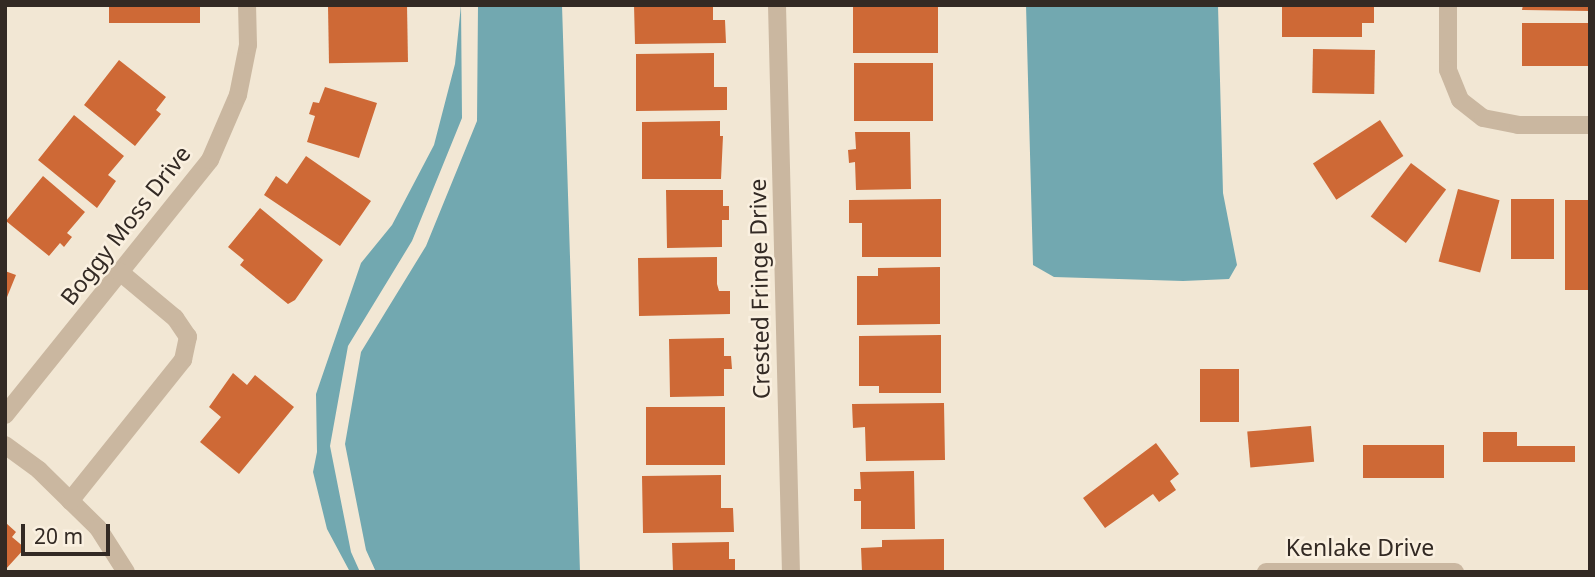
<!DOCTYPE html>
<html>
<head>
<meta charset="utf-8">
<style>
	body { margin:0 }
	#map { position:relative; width:1595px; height:577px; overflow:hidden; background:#f2e7d4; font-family:"Noto Sans",sans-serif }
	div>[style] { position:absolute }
	.water>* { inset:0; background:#72a8b0 }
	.building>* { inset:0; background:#ce6936; transform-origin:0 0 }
	.minor>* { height:18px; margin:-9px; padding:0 9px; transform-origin:9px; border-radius:9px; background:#cab7a0 }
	span { translate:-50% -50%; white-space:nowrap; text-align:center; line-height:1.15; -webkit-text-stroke:5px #faf0e0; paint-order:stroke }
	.street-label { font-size:23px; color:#332a24 }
	.frame { position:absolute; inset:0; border:7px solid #332a24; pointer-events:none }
	.scale { position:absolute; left:21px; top:524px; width:89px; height:32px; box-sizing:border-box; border:4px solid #332a24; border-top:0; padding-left:9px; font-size:21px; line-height:24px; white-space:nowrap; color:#332a24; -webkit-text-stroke:5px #faf0e0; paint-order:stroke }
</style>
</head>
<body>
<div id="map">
	<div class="water">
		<div style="clip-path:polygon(461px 5px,462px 118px,412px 241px,348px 346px,330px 446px,351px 552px,360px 572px,350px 572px,327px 529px,313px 472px,317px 452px,316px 394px,361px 263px,392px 225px,434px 145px,455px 64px)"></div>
		<div style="clip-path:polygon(478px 5px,562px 5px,580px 572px,376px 572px,366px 550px,345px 444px,361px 352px,426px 246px,477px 121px)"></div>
		<div style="clip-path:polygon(1026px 5px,1218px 5px,1223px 193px,1237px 265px,1229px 279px,1183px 281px,1054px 277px,1033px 265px)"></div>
	</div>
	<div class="building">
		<div style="left:109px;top:5px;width:91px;height:18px"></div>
		<div style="left:407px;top:5px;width:57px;height:79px;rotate:89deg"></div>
		<div style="clip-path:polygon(634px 5px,713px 5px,713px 20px,725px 20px,726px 43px,635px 44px)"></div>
		<div style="left:853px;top:5px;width:85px;height:48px"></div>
		<div style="clip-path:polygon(1282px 5px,1374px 5px,1374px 23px,1362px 23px,1362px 37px,1282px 37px)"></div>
		<div style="clip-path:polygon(1523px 5px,1590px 5px,1590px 11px,1522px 10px)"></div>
		<div style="left:1522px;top:23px;width:68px;height:43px"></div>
		<div style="left:1313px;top:49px;width:62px;height:44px;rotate:1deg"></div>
		<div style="clip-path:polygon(714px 53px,714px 87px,727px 87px,727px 110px,636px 111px,636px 54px)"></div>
		<div style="clip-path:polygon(119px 60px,166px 97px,156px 110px,161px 114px,135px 146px,84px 105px)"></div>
		<div style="left:933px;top:63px;width:58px;height:79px;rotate:90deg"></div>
		<div style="clip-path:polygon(325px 87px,377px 103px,359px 158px,307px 142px,315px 116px,309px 114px,313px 102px,319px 103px)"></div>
		<div style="clip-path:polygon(74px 115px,124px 156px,108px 175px,116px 181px,97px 208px,38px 160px)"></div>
		<div style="left:1380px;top:120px;width:43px;height:80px;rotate:57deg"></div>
		<div style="clip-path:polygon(720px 121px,720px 136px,723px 136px,721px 179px,642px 179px,642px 122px)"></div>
		<div style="clip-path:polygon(855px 132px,910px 132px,911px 189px,856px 190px,855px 162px,849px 163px,848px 150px,856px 149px)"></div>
		<div style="clip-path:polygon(306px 156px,371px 201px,340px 246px,264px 195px,276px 176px,287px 184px)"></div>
		<div style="left:1411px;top:163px;width:44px;height:67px;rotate:37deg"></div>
		<div style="clip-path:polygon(43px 176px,85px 212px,67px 233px,72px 237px,64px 247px,60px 243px,49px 256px,6px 221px)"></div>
		<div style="left:1458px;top:189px;width:43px;height:75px;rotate:15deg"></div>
		<div style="clip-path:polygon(666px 190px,723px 190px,723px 206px,729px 206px,729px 220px,722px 220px,722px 247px,667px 248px)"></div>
		<div style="clip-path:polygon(941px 199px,941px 257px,862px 257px,862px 223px,849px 223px,849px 200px)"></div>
		<div style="left:1511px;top:199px;width:43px;height:60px"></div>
		<div style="left:1565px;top:200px;width:25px;height:90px"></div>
		<div style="clip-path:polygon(260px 208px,323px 260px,295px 300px,288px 304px,240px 265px,244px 260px,228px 247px)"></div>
		<div style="clip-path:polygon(717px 257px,717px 284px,719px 291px,730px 291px,730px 314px,639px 316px,638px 258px)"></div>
		<div style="clip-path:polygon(940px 267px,940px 324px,857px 325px,857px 276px,878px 276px,878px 268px)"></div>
		<div style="clip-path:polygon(5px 271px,16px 275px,5px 302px)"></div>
		<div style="clip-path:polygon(941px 335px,941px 393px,879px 393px,879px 386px,859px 386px,859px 336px)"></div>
		<div style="clip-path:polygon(724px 338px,724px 356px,731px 356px,732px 369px,724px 369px,724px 396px,670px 397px,669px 339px)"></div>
		<div style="left:1200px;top:369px;width:39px;height:53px"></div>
		<div style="clip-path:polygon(233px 373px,247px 385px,255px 375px,294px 407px,239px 474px,200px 442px,221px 417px,209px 407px)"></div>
		<div style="clip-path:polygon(944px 403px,945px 460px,866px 461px,865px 427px,853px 428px,852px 404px)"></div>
		<div style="left:646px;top:407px;width:79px;height:58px"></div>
		<div style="left:1311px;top:426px;width:36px;height:64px;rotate:85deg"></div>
		<div style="clip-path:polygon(1483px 432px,1517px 432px,1517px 446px,1575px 446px,1575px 462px,1483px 462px)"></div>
		<div style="clip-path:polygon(1156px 443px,1179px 474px,1170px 481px,1176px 490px,1159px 502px,1153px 494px,1105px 528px,1083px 498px)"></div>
		<div style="left:1363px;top:445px;width:81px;height:33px"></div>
		<div style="clip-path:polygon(914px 471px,915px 529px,861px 529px,861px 501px,854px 501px,854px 489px,861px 489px,860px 472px)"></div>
		<div style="clip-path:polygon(721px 475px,721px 508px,733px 508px,734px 532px,643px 533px,642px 476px)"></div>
		<div style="clip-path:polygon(6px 523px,16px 532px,12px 537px,25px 548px,5px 570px)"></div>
		<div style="clip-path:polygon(944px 539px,944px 572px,862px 572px,861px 548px,882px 547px,882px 540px)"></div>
		<div style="clip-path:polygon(729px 542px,729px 559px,735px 559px,735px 572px,673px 572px,672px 543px)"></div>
	</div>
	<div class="minor">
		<div style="left:777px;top:5px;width:567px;rotate:88.59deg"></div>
		<div style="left:1448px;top:5px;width:65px;rotate:90deg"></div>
		<div style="left:1448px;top:70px;width:32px;rotate:68deg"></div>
		<div style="left:1460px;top:100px;width:29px;rotate:38deg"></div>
		<div style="left:1483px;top:118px;width:36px;rotate:11deg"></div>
		<div style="left:1518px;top:125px;width:72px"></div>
		<div style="left:5px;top:415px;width:327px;rotate:-51.2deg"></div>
		<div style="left:210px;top:160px;width:71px;rotate:-66.7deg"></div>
		<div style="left:238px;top:95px;width:51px;rotate:-78.7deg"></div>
		<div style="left:248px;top:45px;width:40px;rotate:-91.4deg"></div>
		<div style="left:5px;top:445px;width:42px;rotate:36.3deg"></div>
		<div style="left:39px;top:470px;width:83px;rotate:44.5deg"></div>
		<div style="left:98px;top:528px;width:52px;rotate:57.5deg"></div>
		<div style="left:70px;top:501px;width:181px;rotate:-51.3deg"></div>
		<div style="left:183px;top:360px;width:24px;rotate:-78deg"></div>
		<div style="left:188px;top:337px;width:23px;rotate:-124deg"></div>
		<div style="left:175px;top:318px;width:72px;rotate:-140.1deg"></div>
		<div style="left:1266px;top:572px;width:189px"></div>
	</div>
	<div class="street-label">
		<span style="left:125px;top:225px;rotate:-52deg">Boggy Moss Drive</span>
		<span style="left:759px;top:289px;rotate:-91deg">Crested Fringe Drive</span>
		<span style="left:1360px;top:547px">Kenlake Drive</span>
	</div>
	<div class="frame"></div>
	<div class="scale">20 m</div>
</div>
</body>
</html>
